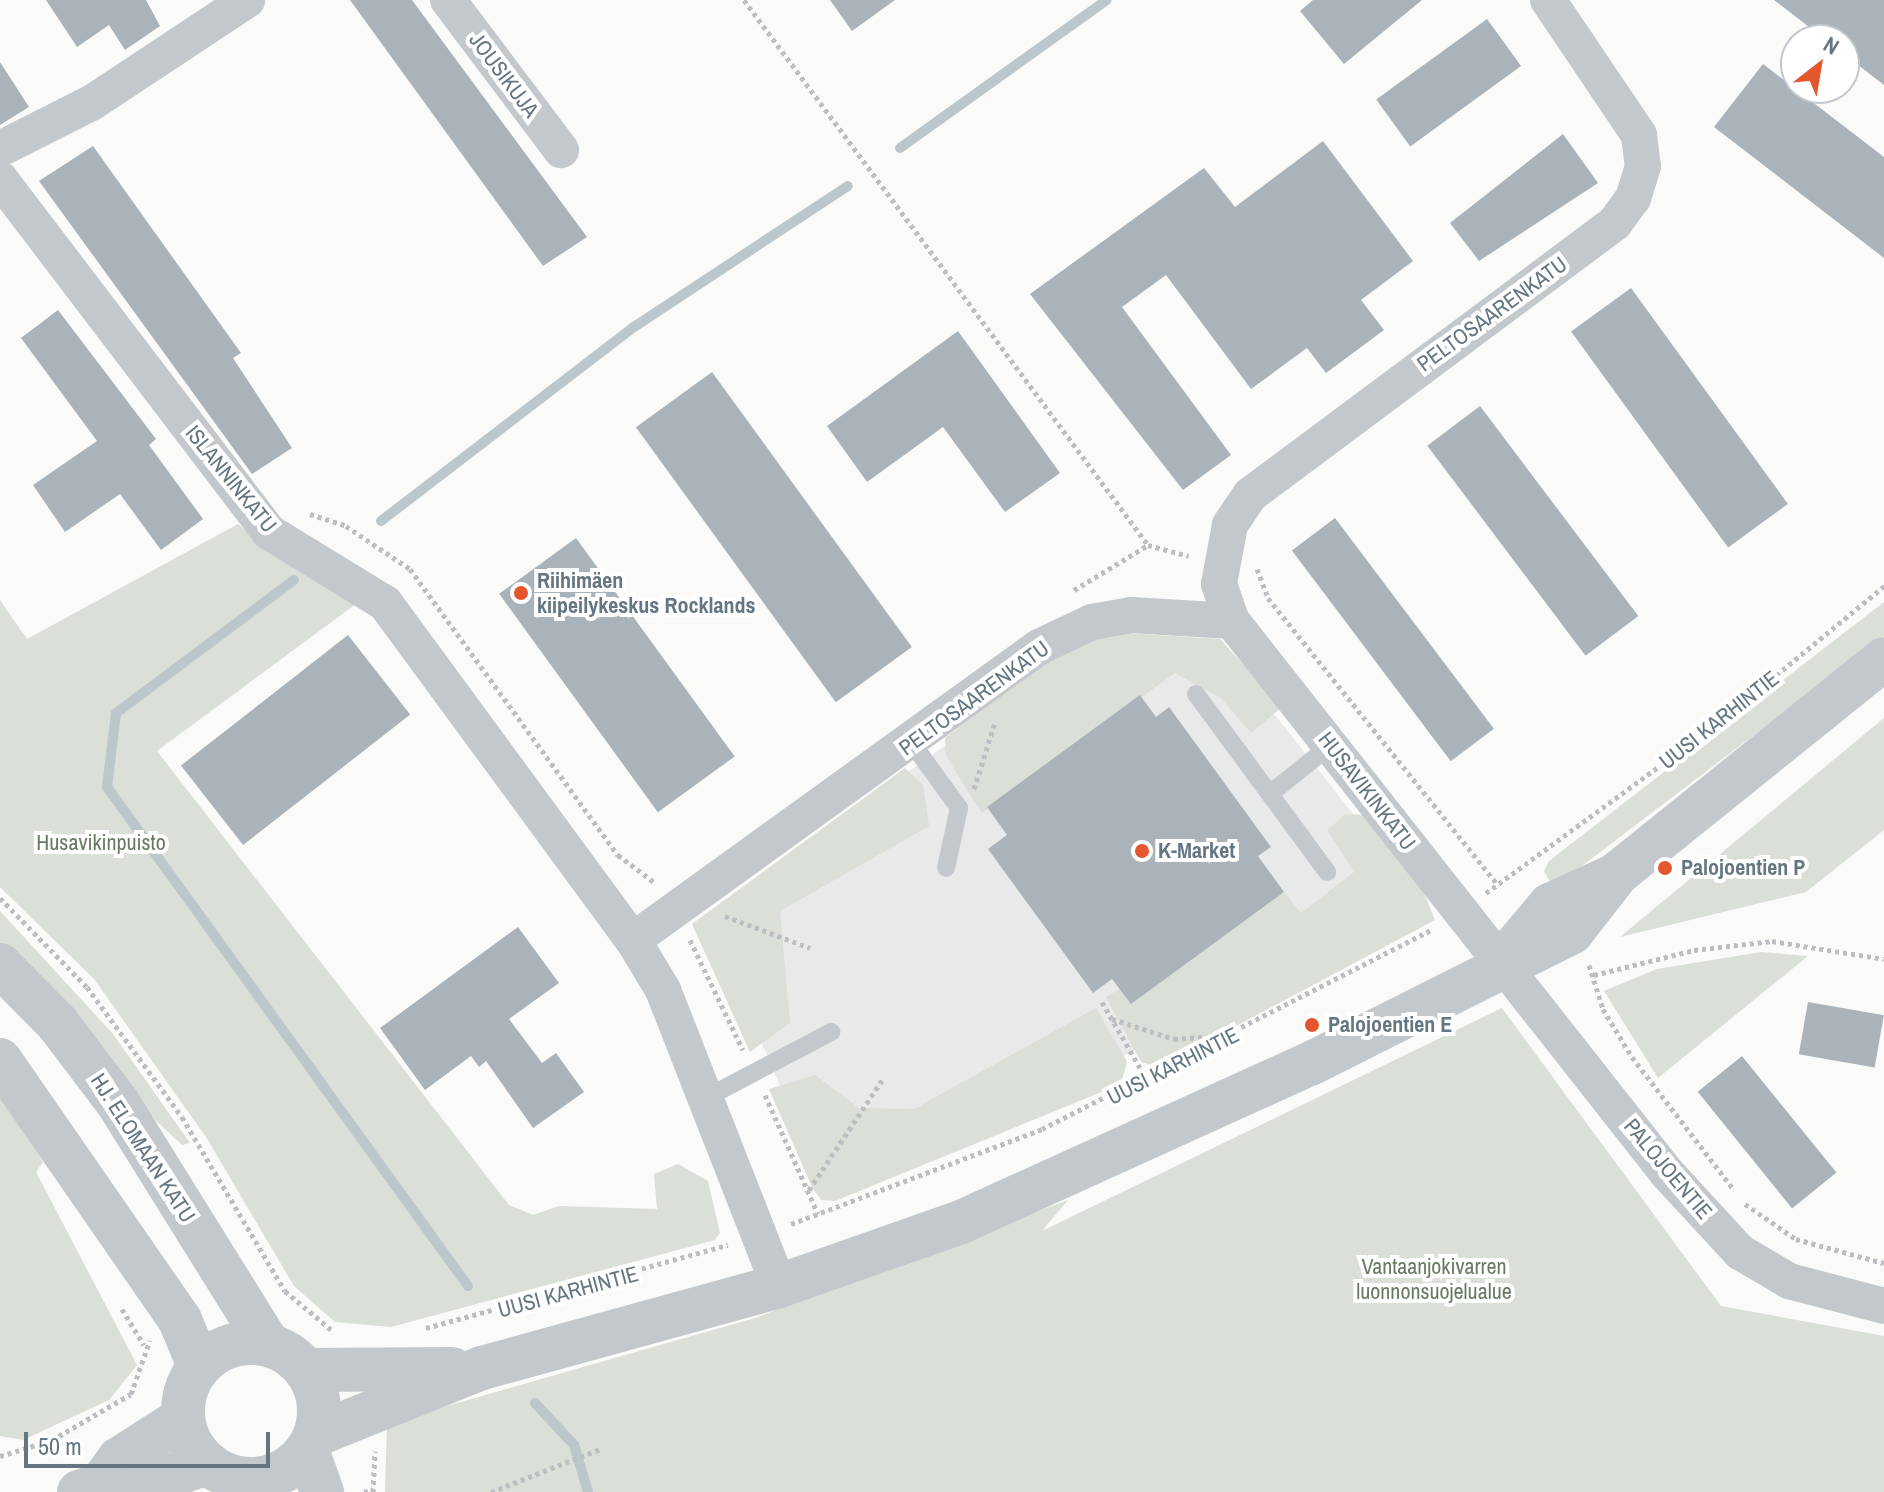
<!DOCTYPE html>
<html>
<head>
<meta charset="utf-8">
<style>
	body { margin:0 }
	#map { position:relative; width:1884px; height:1492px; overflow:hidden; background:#fafaf8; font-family:"Archivo Narrow",sans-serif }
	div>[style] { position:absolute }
	.built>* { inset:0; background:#e8e9e9 }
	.green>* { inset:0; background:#dadfd7 }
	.stream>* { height:10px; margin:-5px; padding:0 5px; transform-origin:5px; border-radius:5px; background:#bbc7cb }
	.building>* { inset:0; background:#aab3b9; transform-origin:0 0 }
	.path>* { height:5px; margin-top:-2.5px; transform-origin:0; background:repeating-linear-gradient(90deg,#bbbfc2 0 4px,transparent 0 8px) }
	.service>* { height:18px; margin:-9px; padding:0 9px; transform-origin:9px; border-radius:9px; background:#c3c8cc }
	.minor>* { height:36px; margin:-18px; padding:0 18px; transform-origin:18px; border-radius:18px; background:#c3c8cc }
	.tertiary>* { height:44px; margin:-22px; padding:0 22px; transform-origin:22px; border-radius:22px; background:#c3c8cc }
	.tertiary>.ring { margin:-22px; padding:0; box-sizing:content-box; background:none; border:44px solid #c3c8cc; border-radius:50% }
	.dots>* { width:22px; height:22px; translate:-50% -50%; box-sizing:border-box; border:4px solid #fff; border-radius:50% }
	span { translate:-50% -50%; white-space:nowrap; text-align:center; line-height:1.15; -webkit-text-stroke:8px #fff; paint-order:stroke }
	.street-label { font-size:22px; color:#657683 }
	.poi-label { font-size:22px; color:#657683; font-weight:700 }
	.left { translate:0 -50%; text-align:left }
	.park-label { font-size:22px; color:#687a64 }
	.north { position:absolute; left:1780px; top:24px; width:80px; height:80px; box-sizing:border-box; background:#fff; border:2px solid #c1c8cd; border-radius:50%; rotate:31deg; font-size:22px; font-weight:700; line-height:32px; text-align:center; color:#657683 }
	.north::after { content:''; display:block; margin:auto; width:28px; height:36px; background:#e4572e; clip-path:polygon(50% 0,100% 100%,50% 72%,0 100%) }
	.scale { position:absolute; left:24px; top:1432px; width:246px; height:36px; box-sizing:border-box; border:4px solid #657683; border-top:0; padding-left:10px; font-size:24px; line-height:28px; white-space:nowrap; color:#657683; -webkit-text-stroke:6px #fff; paint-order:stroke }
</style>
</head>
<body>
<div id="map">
	<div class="built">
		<div style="clip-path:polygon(1214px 638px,1430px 911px,827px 1196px,707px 915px,1075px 653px)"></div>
	</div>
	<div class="green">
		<div style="clip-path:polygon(238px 524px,267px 549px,360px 601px,157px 751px,509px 1205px,533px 1215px,559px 1206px,657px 1209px,654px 1174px,678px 1164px,708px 1181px,720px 1233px,715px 1240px,391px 1327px,335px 1322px,294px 1286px,206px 1137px,94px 979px,0 887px,0 600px,27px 639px)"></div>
		<div style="clip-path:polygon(1884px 602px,1884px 636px,1553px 888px,1544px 871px,1549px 861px)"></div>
		<div style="clip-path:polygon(1109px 632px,1220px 639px,1282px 707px,1251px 733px,1221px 698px,1175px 673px,982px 813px,946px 756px,945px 738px,1057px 653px)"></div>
		<div style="clip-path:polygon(1884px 718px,1884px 830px,1806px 892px,1620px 937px)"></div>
		<div style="clip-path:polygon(905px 768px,923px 785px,929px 826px,780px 911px,790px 1023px,750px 1052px,692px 924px)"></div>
		<div style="clip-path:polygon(1346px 814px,1365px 815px,1420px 883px,1435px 920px,1159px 1067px,1141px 1062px,1106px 997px,1284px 892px,1301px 913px,1354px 872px,1327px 830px)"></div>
		<div style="clip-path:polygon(0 911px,113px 1034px,190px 1143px,182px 1145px,134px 1100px,0 946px)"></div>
		<div style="clip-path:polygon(1761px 952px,1808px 956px,1658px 1078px,1604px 991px,1657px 969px)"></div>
		<div style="clip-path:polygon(1096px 1008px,1127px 1062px,1121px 1084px,835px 1201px,821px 1200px,813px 1189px,769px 1089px,815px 1075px,859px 1108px,914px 1109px)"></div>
		<div style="clip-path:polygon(1502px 1008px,1721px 1306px,1884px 1336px,1884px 1492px,385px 1492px,387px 1423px,755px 1318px,1068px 1200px,1042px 1231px)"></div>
		<div style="clip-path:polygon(0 1088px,43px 1162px,36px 1172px,137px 1365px,109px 1400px,23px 1440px,0 1436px)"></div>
	</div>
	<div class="stream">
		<div style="left:900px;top:148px;width:254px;rotate:-35.6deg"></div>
		<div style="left:381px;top:521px;width:319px;rotate:-37.5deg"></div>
		<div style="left:634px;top:327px;width:256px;rotate:-33.4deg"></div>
		<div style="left:294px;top:580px;width:222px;rotate:143.2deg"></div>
		<div style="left:116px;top:713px;width:75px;rotate:96.9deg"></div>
		<div style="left:107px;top:787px;width:616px;rotate:54.12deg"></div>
		<div style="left:535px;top:1403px;width:57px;rotate:47.1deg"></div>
		<div style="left:574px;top:1445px;width:49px;rotate:73.4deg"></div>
	</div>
	<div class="building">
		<div style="clip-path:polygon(46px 0,146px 0,160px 26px,125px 50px,109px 25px,77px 47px)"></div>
		<div style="clip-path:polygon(350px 0,412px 0,587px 237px,543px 266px)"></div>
		<div style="clip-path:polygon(830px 0,895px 0,852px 31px)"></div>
		<div style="clip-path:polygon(1313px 0,1422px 0,1344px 64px,1300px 11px)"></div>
		<div style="clip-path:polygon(1774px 0,1884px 0,1884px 85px,1844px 54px,1844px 40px,1826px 40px)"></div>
		<div style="left:1487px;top:19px;width:58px;height:137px;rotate:54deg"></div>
		<div style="clip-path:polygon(0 62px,29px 107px,0 125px)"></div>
		<div style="clip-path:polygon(1763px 64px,1884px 157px,1884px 258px,1714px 127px)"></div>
		<div style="clip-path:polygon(1563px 134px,1598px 183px,1479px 261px,1450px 223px)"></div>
		<div style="clip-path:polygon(1323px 141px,1413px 261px,1361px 300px,1384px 330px,1326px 373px,1307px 348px,1251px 389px,1166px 275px,1122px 307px,1231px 455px,1183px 490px,1030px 294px,1204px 168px,1235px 207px)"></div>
		<div style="clip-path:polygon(93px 146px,241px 353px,233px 358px,292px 448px,252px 474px,39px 181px)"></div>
		<div style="left:1631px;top:288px;width:267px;height:74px;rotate:54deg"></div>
		<div style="clip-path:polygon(58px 310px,156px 439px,149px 445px,203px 519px,161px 550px,120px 494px,65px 532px,33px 485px,97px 441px,21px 338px)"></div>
		<div style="clip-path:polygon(958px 331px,1060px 473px,1005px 512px,943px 427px,867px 482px,827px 426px)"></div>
		<div style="left:712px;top:372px;width:340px;height:94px;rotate:54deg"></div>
		<div style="left:1480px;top:406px;width:263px;height:66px;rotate:53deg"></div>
		<div style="left:1335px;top:518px;width:264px;height:54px;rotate:53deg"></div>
		<div style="left:576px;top:538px;width:270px;height:95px;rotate:54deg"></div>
		<div style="left:348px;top:635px;width:101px;height:212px;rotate:52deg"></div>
		<div style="clip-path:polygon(1140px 695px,1156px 717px,1169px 707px,1271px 847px,1258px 856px,1284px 892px,1131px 1004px,1112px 979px,1093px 993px,988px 849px,1007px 835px,987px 807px)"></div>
		<div style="clip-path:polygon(518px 927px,559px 983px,509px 1019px,542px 1063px,556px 1053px,584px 1092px,533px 1128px,486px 1061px,479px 1067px,471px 1056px,425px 1090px,380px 1028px)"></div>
		<div style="left:1808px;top:1002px;width:77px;height:53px;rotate:10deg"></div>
		<div style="left:1742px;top:1056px;width:150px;height:57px;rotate:51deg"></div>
	</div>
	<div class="path">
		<div style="left:744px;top:0;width:678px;rotate:53.45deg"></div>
		<div style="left:310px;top:514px;width:38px;rotate:18deg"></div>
		<div style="left:346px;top:526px;width:77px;rotate:33.9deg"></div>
		<div style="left:410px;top:569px;width:354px;rotate:54deg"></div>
		<div style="left:618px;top:855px;width:45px;rotate:36.9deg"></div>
		<div style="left:1257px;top:569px;width:31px;rotate:69deg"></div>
		<div style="left:1268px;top:598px;width:368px;rotate:51.3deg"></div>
		<div style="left:1074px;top:590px;width:87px;rotate:-31.3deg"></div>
		<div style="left:1148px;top:545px;width:42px;rotate:15deg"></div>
		<div style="left:974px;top:789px;width:70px;rotate:-72.6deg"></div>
		<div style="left:1486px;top:893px;width:291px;rotate:-36.2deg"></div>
		<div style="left:1721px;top:721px;width:212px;rotate:-39.6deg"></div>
		<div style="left:0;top:898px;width:124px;rotate:45.7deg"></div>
		<div style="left:87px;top:987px;width:161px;rotate:53.8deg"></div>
		<div style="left:182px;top:1117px;width:202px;rotate:59.4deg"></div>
		<div style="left:285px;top:1291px;width:64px;rotate:39.9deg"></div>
		<div style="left:725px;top:916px;width:91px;rotate:20.6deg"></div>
		<div style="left:690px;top:940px;width:122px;rotate:64.3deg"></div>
		<div style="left:1589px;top:965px;width:46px;rotate:72.3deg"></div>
		<div style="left:1603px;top:1009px;width:56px;rotate:58.9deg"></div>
		<div style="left:1632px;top:1057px;width:168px;rotate:52.5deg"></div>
		<div style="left:1594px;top:975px;width:103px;rotate:-14deg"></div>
		<div style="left:1694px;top:950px;width:79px;rotate:-6.6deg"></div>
		<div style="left:1772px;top:941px;width:113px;rotate:9.1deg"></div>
		<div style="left:1102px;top:1002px;width:90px;rotate:60deg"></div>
		<div style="left:1112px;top:1019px;width:65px;rotate:17.9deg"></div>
		<div style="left:1174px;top:1039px;width:57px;rotate:-4deg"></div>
		<div style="left:765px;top:1095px;width:130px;rotate:66deg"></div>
		<div style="left:809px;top:1190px;width:132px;rotate:-56.4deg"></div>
		<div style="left:1745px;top:1204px;width:62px;rotate:34.5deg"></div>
		<div style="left:1796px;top:1239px;width:91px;rotate:15.3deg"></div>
		<div style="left:791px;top:1224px;width:268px;rotate:-20.7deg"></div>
		<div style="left:1042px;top:1129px;width:437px;rotate:-27.1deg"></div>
		<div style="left:122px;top:1309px;width:42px;rotate:58.6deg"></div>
		<div style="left:426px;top:1328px;width:313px;rotate:-15.4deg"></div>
		<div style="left:0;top:1456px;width:54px;rotate:-17.1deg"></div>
		<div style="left:52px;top:1440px;width:91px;rotate:-30.2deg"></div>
		<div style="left:131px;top:1394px;width:57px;rotate:-70.6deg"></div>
		<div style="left:364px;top:1492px;width:9px;rotate:-18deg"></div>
		<div style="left:373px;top:1492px;width:41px;rotate:-87.2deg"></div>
		<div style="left:491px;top:1492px;width:117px;rotate:-21.5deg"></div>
	</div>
	<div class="service">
		<div style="left:1196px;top:694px;width:221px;rotate:53.6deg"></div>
		<div style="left:912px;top:743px;width:80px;rotate:54.1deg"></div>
		<div style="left:959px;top:808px;width:61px;rotate:102.2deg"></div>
		<div style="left:1271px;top:793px;width:77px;rotate:-38.7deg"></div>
		<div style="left:704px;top:1099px;width:144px;rotate:-27.8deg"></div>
	</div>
	<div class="minor">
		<div style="left:448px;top:0;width:188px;rotate:53deg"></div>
		<div style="left:1548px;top:0;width:163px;rotate:56deg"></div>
		<div style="left:1639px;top:135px;width:31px;rotate:83deg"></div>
		<div style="left:1643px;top:166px;width:34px;rotate:107deg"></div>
		<div style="left:1633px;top:198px;width:31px;rotate:126deg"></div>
		<div style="left:1615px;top:223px;width:455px;rotate:143.3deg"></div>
		<div style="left:1250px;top:495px;width:36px;rotate:124deg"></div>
		<div style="left:1230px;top:525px;width:60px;rotate:100.6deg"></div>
		<div style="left:1219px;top:584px;width:39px;rotate:71deg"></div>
		<div style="left:1232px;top:621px;width:703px;rotate:51.76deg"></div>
		<div style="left:1667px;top:1173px;width:108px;rotate:47.3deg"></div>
		<div style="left:1740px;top:1252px;width:57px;rotate:30.6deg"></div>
		<div style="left:1789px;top:1281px;width:98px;rotate:14.7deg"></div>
		<div style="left:0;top:149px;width:104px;rotate:-26.8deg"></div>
		<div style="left:93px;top:102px;width:185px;rotate:-33.5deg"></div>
		<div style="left:0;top:179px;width:444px;rotate:52.7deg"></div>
		<div style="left:269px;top:532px;width:136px;rotate:31.5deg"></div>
		<div style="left:385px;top:603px;width:418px;rotate:53.7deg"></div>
		<div style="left:633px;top:940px;width:58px;rotate:59deg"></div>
		<div style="left:663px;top:990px;width:318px;rotate:68.6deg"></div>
		<div style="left:633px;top:940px;width:501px;rotate:-35.82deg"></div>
		<div style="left:1039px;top:647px;width:59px;rotate:-25.3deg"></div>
		<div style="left:1092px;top:622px;width:40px;rotate:-10deg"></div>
		<div style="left:1131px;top:615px;width:101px;rotate:3.4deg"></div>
	</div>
	<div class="tertiary">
		<div style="left:1507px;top:956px;width:67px;rotate:-49.9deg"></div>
		<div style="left:1550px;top:905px;width:65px;rotate:-24.6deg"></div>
		<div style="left:0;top:965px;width:83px;rotate:45.5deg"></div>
		<div style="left:58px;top:1024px;width:99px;rotate:52.8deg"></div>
		<div style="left:118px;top:1103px;width:284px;rotate:58.1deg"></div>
		<div style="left:0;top:1060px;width:316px;rotate:55.3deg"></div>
		<div style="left:180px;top:1320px;width:50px;rotate:67.6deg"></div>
		<div class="ring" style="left:183px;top:1343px;width:92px;height:92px"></div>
		<div style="left:306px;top:1370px;width:146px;rotate:-0.4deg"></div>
		<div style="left:315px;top:1435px;width:180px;rotate:-21.9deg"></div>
		<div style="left:482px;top:1368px;width:308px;rotate:-15.4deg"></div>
		<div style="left:779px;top:1286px;width:193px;rotate:-19.4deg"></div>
		<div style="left:961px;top:1222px;width:385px;rotate:-24.4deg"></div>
		<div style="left:1312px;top:1063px;width:291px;rotate:-26.7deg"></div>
		<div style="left:1572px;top:932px;width:75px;rotate:-52.1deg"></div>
		<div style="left:1618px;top:873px;width:341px;rotate:-38.8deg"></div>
		<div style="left:307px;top:1450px;width:45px;rotate:70.3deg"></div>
		<div style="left:100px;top:1485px;width:32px;rotate:-54deg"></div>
		<div style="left:119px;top:1459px;width:76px;rotate:-32.6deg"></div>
		<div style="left:79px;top:1492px;width:22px;rotate:-18deg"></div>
		<div style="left:100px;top:1485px;width:30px;rotate:9deg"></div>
		<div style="left:130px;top:1490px;width:82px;rotate:-19.3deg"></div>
	</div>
	<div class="dots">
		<div style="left:521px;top:593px;background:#e4572e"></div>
		<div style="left:1142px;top:851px;background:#e4572e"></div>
		<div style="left:1665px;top:868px;background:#e4572e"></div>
		<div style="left:1312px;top:1025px;background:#e4572e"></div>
	</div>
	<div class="street-label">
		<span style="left:504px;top:75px;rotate:53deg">JOUSIKUJA</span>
		<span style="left:1492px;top:314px;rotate:-36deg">PELTOSAARENKATU</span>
		<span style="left:231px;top:479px;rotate:51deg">ISLANNINKATU</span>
		<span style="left:974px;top:698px;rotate:-36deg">PELTOSAARENKATU</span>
		<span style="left:1719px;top:720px;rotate:-38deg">UUSI KARHINTIE</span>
		<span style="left:1367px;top:791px;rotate:52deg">HUSAVIKINKATU</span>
		<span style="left:1173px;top:1066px;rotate:-27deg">UUSI KARHINTIE</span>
		<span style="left:143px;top:1148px;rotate:57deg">HJ. ELOMAAN KATU</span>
		<span style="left:1668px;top:1169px;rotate:50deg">PALOJOENTIE</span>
		<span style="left:568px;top:1292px;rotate:-15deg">UUSI KARHINTIE</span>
	</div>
	<div class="poi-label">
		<span class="left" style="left:537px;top:593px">Riihimäen<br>kiipeilykeskus Rocklands</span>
		<span class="left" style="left:1158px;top:851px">K-Market</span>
		<span class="left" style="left:1681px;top:868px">Palojoentien P</span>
		<span class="left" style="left:1328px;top:1025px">Palojoentien E</span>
	</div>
	<div class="park-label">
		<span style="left:101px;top:843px">Husavikinpuisto</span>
		<span style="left:1434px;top:1279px">Vantaanjokivarren<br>luonnonsuojelualue</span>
	</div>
	<div class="north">N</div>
	<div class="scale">50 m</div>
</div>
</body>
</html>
